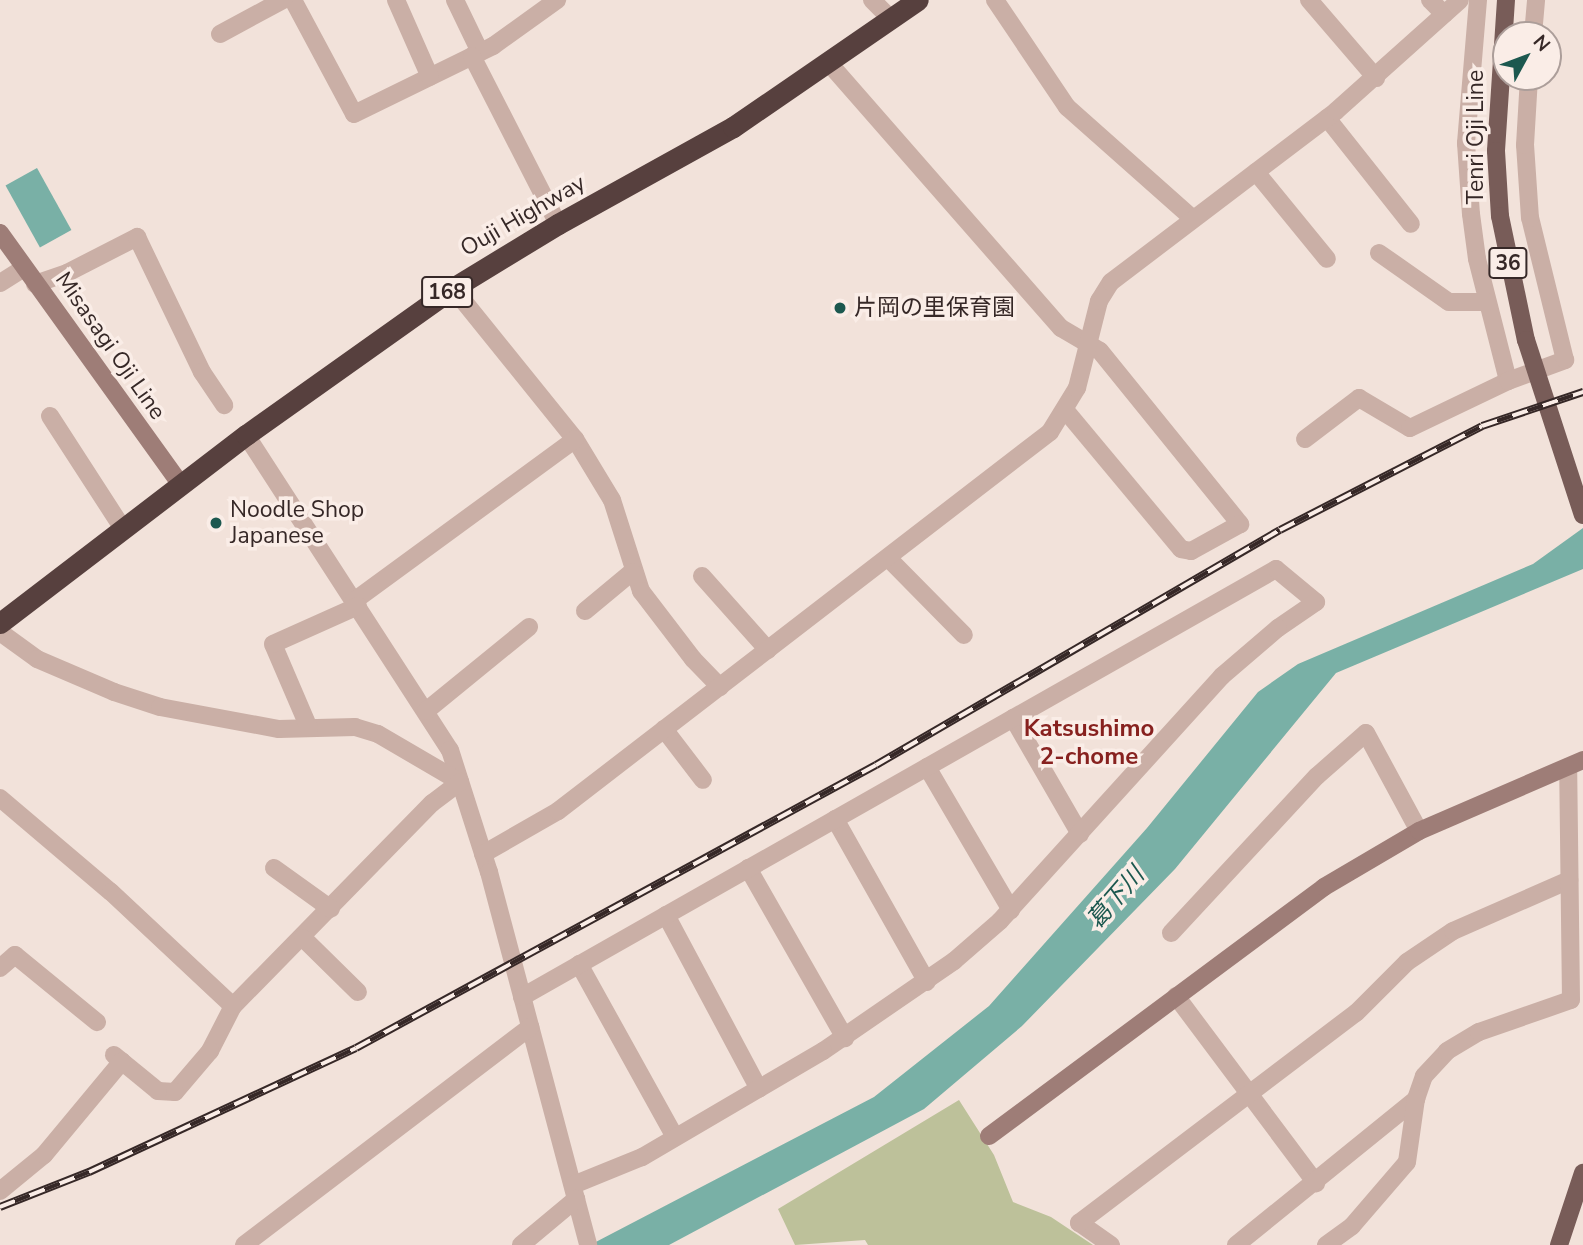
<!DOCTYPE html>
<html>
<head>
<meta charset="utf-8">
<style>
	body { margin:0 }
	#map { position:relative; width:1583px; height:1245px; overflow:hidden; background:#f2e2da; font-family:"Nunito Sans","Noto Sans JP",sans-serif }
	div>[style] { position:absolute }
	.green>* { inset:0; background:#bdc19a }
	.water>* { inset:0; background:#79b0a6; transform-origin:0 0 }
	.street>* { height:18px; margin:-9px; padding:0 9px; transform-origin:9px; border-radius:9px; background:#caafa6 }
	.secondary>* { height:18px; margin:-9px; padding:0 9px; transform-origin:9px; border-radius:9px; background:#9e7d77 }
	.primary>* { height:18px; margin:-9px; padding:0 9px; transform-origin:9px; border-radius:9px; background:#785c58 }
	.highway>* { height:21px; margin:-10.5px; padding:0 10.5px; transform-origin:10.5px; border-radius:10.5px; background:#57403e }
	.rail>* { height:8px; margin-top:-4px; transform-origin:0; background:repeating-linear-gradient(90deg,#faede7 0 16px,#362827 0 32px); box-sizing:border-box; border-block:2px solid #362827 }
	.dots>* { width:19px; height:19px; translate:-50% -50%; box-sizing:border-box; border:4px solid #faede7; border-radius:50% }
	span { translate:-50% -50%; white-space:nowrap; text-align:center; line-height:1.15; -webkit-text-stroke:7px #faede7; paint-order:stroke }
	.shield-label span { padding:2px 5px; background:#faede7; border:2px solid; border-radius:5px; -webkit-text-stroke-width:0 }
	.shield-label { font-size:21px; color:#362827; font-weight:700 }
	.street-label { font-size:23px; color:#362827 }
	.poi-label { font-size:23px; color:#362827 }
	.left { translate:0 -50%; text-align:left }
	.neighbourhood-label { font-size:24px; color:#87211f; font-weight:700 }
	.water-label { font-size:24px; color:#1c584f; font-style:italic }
	.north { position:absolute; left:1492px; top:21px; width:70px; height:70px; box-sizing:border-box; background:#faede7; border:2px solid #ac9e9a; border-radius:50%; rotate:49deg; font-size:19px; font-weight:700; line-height:28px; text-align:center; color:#362827 }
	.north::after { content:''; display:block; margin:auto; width:24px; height:32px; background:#1c584f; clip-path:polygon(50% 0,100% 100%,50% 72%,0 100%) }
</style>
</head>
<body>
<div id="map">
	<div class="green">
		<div style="clip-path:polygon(959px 1100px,994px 1155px,1013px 1202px,1051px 1217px,1093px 1245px,868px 1245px,865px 1240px,795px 1245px,778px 1209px)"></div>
	</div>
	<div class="water">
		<div style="left:37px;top:168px;width:71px;height:36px;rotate:61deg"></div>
		<div style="clip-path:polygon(1583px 528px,1583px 569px,1336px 673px,1175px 869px,1022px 1026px,924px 1109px,669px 1245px,590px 1245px,874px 1097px,989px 1006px,1147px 828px,1258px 692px,1298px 664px,1533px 564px)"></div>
	</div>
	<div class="street">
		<div style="left:293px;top:0;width:129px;rotate:61.8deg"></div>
		<div style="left:354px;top:114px;width:155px;rotate:-26.1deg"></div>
		<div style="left:493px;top:46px;width:79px;rotate:-35.7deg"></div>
		<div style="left:396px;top:0;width:84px;rotate:66.2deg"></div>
		<div style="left:455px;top:0;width:58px;rotate:64.3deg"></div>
		<div style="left:872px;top:0;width:28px;rotate:45deg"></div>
		<div style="left:995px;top:0;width:129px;rotate:56.1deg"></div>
		<div style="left:1067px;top:107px;width:167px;rotate:41.6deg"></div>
		<div style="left:1309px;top:0;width:103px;rotate:49.3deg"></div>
		<div style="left:1430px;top:0;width:20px;rotate:45deg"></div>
		<div style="left:1478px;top:0;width:144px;rotate:94.8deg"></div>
		<div style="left:1466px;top:143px;width:71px;rotate:86deg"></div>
		<div style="left:1471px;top:214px;width:45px;rotate:82.4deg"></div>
		<div style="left:1477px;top:259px;width:126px;rotate:75.7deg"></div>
		<div style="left:220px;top:34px;width:72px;rotate:-28.4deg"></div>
		<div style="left:1533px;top:35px;width:35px;rotate:-85deg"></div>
		<div style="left:472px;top:56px;width:189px;rotate:62.9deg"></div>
		<div style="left:828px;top:62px;width:354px;rotate:48.8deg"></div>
		<div style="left:1061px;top:328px;width:45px;rotate:30.5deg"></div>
		<div style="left:1100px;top:351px;width:223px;rotate:51deg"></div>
		<div style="left:1240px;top:524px;width:56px;rotate:151.1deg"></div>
		<div style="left:1191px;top:551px;width:10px;rotate:-169deg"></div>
		<div style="left:1181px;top:549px;width:180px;rotate:-129.8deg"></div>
		<div style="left:1327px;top:118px;width:135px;rotate:51.6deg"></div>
		<div style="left:1256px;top:172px;width:112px;rotate:50.8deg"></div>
		<div style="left:1379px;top:253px;width:85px;rotate:35deg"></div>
		<div style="left:1449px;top:302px;width:38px"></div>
		<div style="left:0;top:283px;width:28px;rotate:-32deg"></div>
		<div style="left:35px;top:284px;width:34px;rotate:-19deg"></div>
		<div style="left:67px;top:273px;width:79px;rotate:-27.2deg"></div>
		<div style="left:137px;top:237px;width:150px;rotate:64.3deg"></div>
		<div style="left:202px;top:372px;width:40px;rotate:56deg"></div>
		<div style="left:453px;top:288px;width:194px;rotate:51.1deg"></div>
		<div style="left:575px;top:439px;width:71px;rotate:58.8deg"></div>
		<div style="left:612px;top:500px;width:96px;rotate:72.3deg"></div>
		<div style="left:641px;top:591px;width:86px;rotate:52.6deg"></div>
		<div style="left:693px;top:659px;width:39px;rotate:46deg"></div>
		<div style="left:50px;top:416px;width:135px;rotate:57.1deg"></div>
		<div style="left:246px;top:435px;width:375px;rotate:57.1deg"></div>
		<div style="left:450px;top:750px;width:128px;rotate:72.3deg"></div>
		<div style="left:489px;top:872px;width:386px;rotate:75.1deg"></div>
		<div style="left:1305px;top:439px;width:68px;rotate:-37.2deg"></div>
		<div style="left:1359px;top:398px;width:59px;rotate:30.5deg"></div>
		<div style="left:1410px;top:428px;width:109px;rotate:-25.6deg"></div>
		<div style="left:1508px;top:381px;width:61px;rotate:-20.2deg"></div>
		<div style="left:1565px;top:360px;width:146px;rotate:-103.8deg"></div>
		<div style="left:1530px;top:218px;width:73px;rotate:-93.9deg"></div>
		<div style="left:1525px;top:145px;width:68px;rotate:-86.6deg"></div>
		<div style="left:888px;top:558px;width:108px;rotate:45.4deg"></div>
		<div style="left:702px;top:576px;width:99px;rotate:48.3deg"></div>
		<div style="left:354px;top:601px;width:274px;rotate:-36.2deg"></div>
		<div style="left:585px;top:611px;width:61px;rotate:-39.7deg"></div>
		<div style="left:0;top:632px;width:46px;rotate:36.1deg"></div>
		<div style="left:37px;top:659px;width:84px;rotate:23.2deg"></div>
		<div style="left:114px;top:692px;width:48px;rotate:18.1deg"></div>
		<div style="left:160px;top:707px;width:121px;rotate:10.5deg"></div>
		<div style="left:279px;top:729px;width:76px;rotate:-1.5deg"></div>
		<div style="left:355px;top:727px;width:24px;rotate:17deg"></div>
		<div style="left:378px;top:734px;width:95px;rotate:30.3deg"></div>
		<div style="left:460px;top:782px;width:35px;rotate:143deg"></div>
		<div style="left:432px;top:803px;width:284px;rotate:134.4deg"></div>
		<div style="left:233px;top:1006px;width:51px;rotate:117.1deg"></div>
		<div style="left:210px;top:1051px;width:54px;rotate:130.5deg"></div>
		<div style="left:175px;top:1092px;width:17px;rotate:-177deg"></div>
		<div style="left:158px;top:1091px;width:57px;rotate:-140.7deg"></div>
		<div style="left:426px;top:711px;width:133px;rotate:-39.2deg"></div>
		<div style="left:1013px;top:718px;width:134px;rotate:60deg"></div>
		<div style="left:309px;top:728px;width:91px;rotate:-113.2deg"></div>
		<div style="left:273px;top:644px;width:93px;rotate:-24.1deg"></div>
		<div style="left:664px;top:729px;width:64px;rotate:52.6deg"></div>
		<div style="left:927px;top:767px;width:166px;rotate:59.6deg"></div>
		<div style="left:0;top:798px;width:145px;rotate:40.3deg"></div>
		<div style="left:111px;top:892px;width:167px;rotate:43.1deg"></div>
		<div style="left:835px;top:819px;width:187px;rotate:60.6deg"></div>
		<div style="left:483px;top:854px;width:86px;rotate:-29.8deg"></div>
		<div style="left:558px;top:811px;width:621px;rotate:-37.61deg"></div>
		<div style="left:1050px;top:432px;width:52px;rotate:-58.5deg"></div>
		<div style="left:1077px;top:388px;width:90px;rotate:-75.8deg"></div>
		<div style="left:1099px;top:301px;width:22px;rotate:-58deg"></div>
		<div style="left:1111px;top:282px;width:283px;rotate:-37.2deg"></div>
		<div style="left:1336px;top:111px;width:166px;rotate:-41.8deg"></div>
		<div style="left:274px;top:868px;width:70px;rotate:35.7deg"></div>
		<div style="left:748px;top:868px;width:196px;rotate:60.3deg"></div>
		<div style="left:666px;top:915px;width:197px;rotate:61.9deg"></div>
		<div style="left:1171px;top:933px;width:214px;rotate:-47.1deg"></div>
		<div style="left:1317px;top:776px;width:65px;rotate:-41.3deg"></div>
		<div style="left:1366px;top:733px;width:111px;rotate:61.6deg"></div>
		<div style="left:303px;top:938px;width:77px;rotate:44.5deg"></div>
		<div style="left:579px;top:964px;width:198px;rotate:61deg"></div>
		<div style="left:0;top:968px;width:20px;rotate:-41deg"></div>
		<div style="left:15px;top:955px;width:106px;rotate:39.3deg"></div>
		<div style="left:1176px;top:996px;width:234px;rotate:53.2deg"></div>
		<div style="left:522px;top:997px;width:867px;rotate:-29.58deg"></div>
		<div style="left:1276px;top:569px;width:52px;rotate:39.5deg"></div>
		<div style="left:1316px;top:602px;width:46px;rotate:145.6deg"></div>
		<div style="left:1278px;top:628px;width:74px;rotate:139.4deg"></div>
		<div style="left:1222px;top:676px;width:331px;rotate:132.2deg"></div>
		<div style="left:1000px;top:921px;width:61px;rotate:139deg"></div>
		<div style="left:954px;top:961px;width:159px;rotate:145.5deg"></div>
		<div style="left:823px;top:1051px;width:210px;rotate:149.6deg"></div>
		<div style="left:642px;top:1157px;width:74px;rotate:157.9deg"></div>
		<div style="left:0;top:1191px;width:57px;rotate:-39.3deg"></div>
		<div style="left:44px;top:1155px;width:122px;rotate:-50.3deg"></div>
		<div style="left:244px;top:1245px;width:360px;rotate:-37.3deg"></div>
		<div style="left:521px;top:1245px;width:72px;rotate:-39.9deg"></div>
		<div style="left:1111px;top:1245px;width:39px;rotate:-145deg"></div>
		<div style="left:1079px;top:1223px;width:348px;rotate:-37.2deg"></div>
		<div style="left:1356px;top:1013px;width:72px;rotate:-45deg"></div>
		<div style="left:1407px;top:962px;width:55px;rotate:-34deg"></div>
		<div style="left:1453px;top:931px;width:127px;rotate:-23.7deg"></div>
		<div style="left:1236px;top:1245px;width:232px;rotate:-39deg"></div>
		<div style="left:1416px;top:1099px;width:24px;rotate:-71deg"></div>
		<div style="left:1424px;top:1076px;width:34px;rotate:-47deg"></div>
		<div style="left:1447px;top:1051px;width:37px;rotate:-31deg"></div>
		<div style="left:1479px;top:1032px;width:97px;rotate:-19.2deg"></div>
		<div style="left:1571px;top:1000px;width:233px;rotate:-90.7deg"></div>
		<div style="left:1326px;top:1245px;width:32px;rotate:-36deg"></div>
		<div style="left:1352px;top:1226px;width:84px;rotate:-49.3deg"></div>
		<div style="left:1407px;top:1162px;width:64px;rotate:-81.9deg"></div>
	</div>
	<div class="secondary">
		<div style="left:0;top:233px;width:310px;rotate:54.3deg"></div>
		<div style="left:989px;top:1136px;width:417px;rotate:-36.6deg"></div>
		<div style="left:1324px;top:887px;width:110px;rotate:-30.5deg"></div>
		<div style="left:1419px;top:831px;width:179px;rotate:-23.4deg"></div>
	</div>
	<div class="primary">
		<div style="left:1506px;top:0;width:151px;rotate:93.8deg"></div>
		<div style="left:1496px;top:151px;width:65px;rotate:86.5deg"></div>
		<div style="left:1500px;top:216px;width:127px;rotate:78.2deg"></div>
		<div style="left:1526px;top:340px;width:184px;rotate:72deg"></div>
		<div style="left:1559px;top:1245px;width:76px;rotate:-71.6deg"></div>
	</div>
	<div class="highway">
		<div style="left:0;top:623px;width:310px;rotate:-37.4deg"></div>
		<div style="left:246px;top:435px;width:254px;rotate:-35.4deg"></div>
		<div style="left:453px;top:288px;width:123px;rotate:-31.4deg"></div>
		<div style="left:558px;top:224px;width:200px;rotate:-29deg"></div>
		<div style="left:733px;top:127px;width:224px;rotate:-34.5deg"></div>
	</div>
	<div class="rail">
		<div style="left:0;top:1207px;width:96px;rotate:-21.5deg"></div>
		<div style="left:89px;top:1172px;width:294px;rotate:-24.9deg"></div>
		<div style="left:356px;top:1048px;width:592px;rotate:-28.56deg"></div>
		<div style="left:876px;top:765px;width:467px;rotate:-30.2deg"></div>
		<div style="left:1280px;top:530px;width:227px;rotate:-27.2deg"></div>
		<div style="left:1482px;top:426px;width:107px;rotate:-18.6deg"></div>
	</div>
	<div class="dots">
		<div style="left:840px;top:308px;background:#1c584f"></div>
		<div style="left:216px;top:523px;background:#1c584f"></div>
	</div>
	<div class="shield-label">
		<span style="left:1508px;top:263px">36</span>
		<span style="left:447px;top:292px">168</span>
	</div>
	<div class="street-label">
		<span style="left:1476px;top:137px;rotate:-90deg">Tenri Oji Line</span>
		<span style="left:523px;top:216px;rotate:-30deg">Ouji Highway</span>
		<span style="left:110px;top:346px;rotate:55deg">Misasagi Oji Line</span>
	</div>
	<div class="poi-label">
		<span class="left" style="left:854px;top:308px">片岡の里保育園</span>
		<span class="left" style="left:230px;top:523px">Noodle Shop<br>Japanese</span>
	</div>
	<div class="neighbourhood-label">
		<span style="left:1089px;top:743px">Katsushimo<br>2-chome</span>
	</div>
	<div class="water-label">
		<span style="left:1116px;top:898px;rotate:-49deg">葛下川</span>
	</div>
	<div class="north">N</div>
</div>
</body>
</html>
